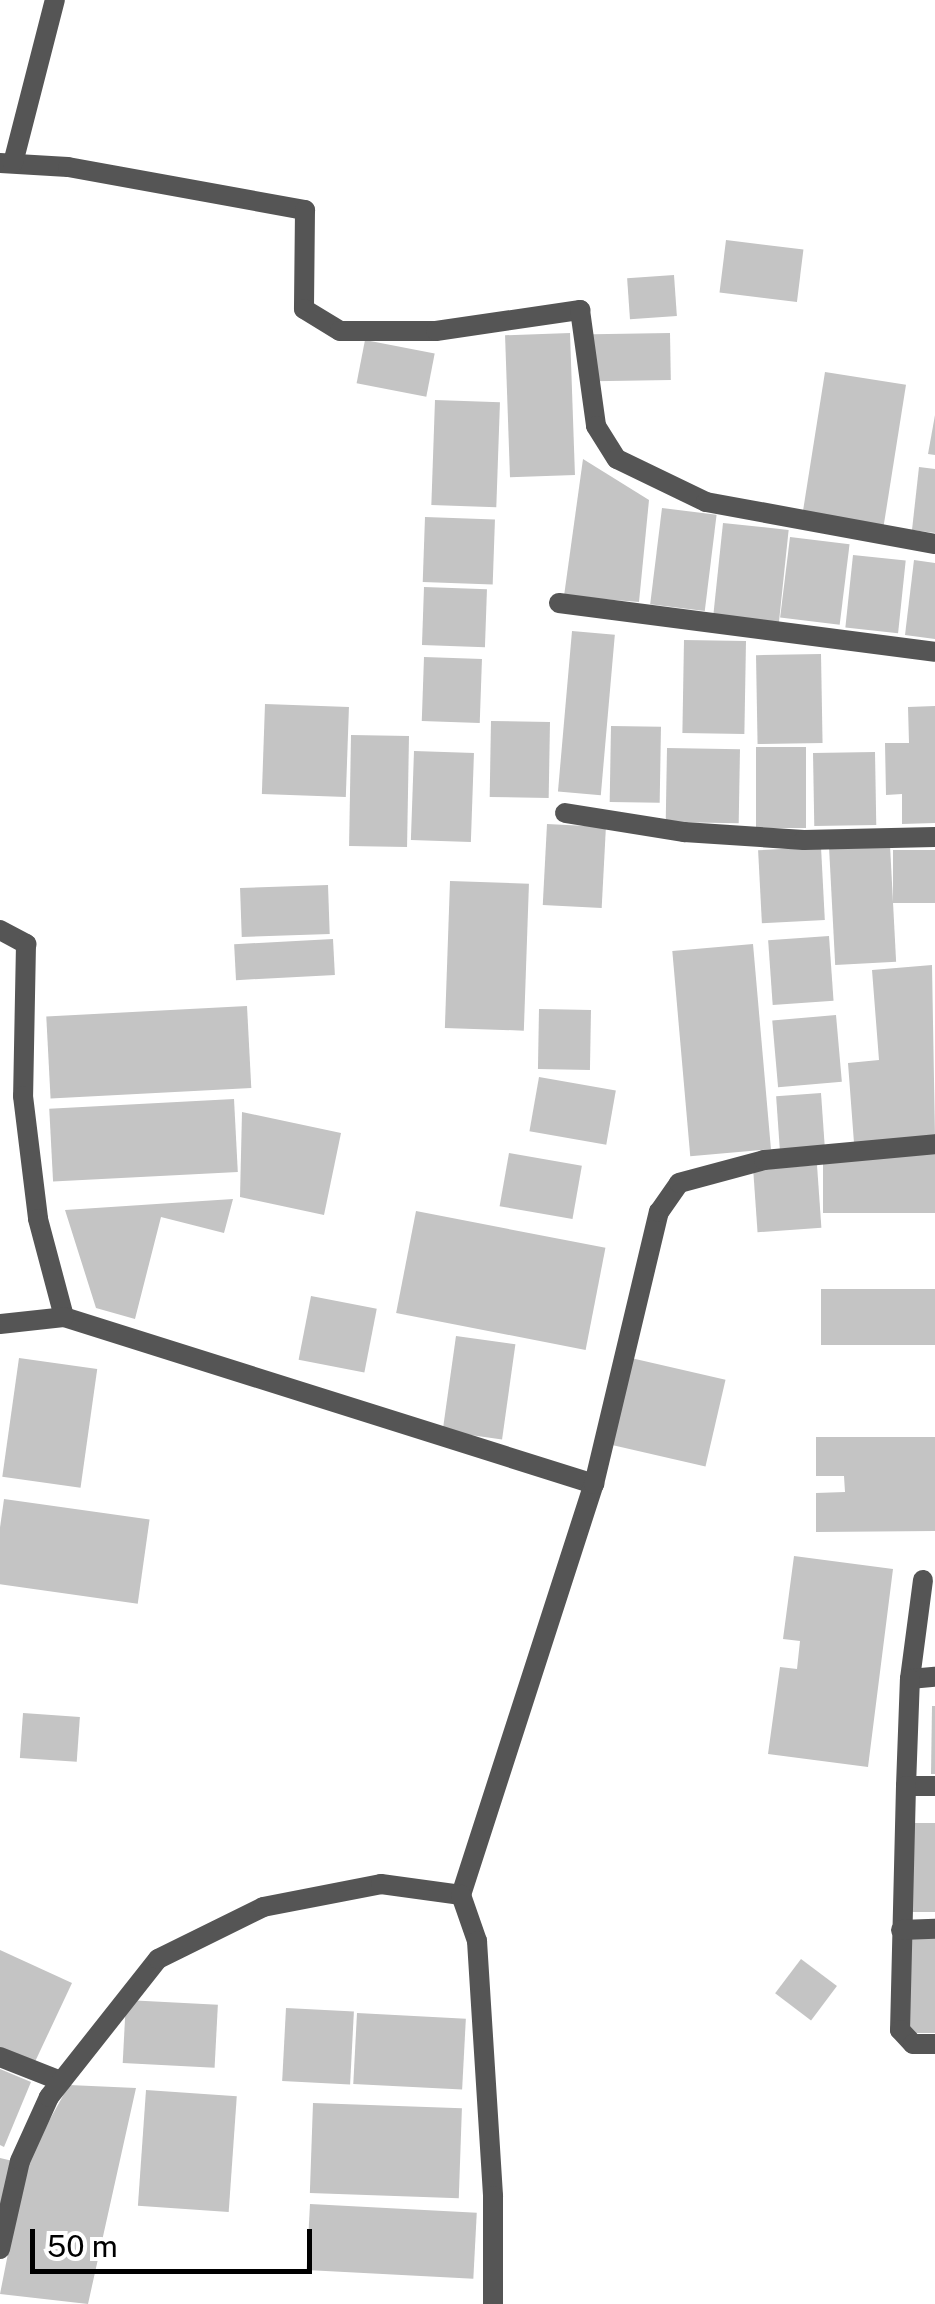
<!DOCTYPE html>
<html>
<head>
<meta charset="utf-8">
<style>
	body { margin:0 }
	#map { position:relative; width:935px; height:2304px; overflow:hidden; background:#fff; font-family:"Public Sans",sans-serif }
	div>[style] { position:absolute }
	.building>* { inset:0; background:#c4c4c4; transform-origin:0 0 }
	.street>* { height:20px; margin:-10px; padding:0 10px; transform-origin:10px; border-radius:10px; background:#555 }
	span { translate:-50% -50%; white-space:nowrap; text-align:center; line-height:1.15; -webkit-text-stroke:10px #fff; paint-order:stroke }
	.scale { position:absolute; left:30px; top:2229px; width:282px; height:45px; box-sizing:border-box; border:5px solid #000; border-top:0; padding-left:12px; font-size:30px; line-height:35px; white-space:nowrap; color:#000; -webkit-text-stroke:8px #fff; paint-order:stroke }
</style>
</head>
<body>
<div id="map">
	<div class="building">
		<div style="left:726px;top:240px;width:78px;height:53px;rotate:7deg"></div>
		<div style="left:674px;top:275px;width:41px;height:47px;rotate:86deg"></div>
		<div style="left:570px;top:333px;width:142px;height:65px;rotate:88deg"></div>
		<div style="left:670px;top:333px;width:47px;height:77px;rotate:89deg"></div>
		<div style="left:365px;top:340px;width:71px;height:44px;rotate:11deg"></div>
		<div style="left:825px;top:372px;width:82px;height:142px;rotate:9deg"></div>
		<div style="left:435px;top:400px;width:65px;height:105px;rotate:2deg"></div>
		<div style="clip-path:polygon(935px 415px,935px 455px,928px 454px)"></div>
		<div style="clip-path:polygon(583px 459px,649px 500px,639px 602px,564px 596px)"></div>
		<div style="clip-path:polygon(919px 467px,935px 469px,935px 533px,912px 530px)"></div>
		<div style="left:662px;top:508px;width:55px;height:97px;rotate:7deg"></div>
		<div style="left:425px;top:517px;width:70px;height:65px;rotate:2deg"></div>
		<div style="left:723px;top:523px;width:66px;height:96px;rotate:6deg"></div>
		<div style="left:790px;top:537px;width:60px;height:81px;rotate:7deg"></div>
		<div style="left:853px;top:555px;width:53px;height:73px;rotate:6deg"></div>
		<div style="clip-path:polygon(914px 560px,935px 563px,935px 639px,905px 635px)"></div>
		<div style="left:424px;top:587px;width:63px;height:58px;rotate:2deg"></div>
		<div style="left:572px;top:631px;width:43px;height:161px;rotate:5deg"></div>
		<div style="left:684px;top:640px;width:62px;height:93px;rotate:1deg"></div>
		<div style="left:821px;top:654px;width:89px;height:65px;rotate:89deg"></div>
		<div style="left:424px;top:657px;width:58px;height:64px;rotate:2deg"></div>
		<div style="left:265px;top:704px;width:84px;height:90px;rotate:2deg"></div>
		<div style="clip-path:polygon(935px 706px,935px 823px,902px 824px,902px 794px,886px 795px,885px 743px,909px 743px,908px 707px)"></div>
		<div style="left:491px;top:721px;width:59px;height:76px;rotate:1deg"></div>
		<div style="left:611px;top:726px;width:50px;height:76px;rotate:1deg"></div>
		<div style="left:351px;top:735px;width:58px;height:111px;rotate:1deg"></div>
		<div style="left:806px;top:747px;width:81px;height:50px;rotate:90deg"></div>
		<div style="left:667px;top:748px;width:73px;height:74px;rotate:1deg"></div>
		<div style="left:414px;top:751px;width:60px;height:89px;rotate:2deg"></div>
		<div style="left:875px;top:752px;width:73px;height:62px;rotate:89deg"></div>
		<div style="left:547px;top:824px;width:59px;height:81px;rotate:3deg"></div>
		<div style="left:890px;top:845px;width:117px;height:61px;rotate:87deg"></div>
		<div style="left:821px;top:847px;width:73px;height:63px;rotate:87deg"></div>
		<div style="left:935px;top:850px;width:53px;height:42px;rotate:90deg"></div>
		<div style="left:450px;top:881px;width:79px;height:147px;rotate:2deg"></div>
		<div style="left:328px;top:885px;width:49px;height:88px;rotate:88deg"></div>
		<div style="left:829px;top:936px;width:65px;height:61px;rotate:86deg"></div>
		<div style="left:333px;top:939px;width:36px;height:99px;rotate:87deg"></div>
		<div style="left:753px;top:944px;width:206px;height:81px;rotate:85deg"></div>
		<div style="clip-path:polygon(932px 965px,935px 1137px,854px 1143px,848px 1063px,879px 1060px,872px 970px)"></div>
		<div style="left:247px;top:1006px;width:82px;height:201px;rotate:87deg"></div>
		<div style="left:539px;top:1009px;width:52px;height:60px;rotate:1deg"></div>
		<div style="left:836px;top:1015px;width:67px;height:64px;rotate:85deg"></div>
		<div style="left:539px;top:1077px;width:78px;height:55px;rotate:10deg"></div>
		<div style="left:821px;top:1093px;width:53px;height:45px;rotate:86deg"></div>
		<div style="left:234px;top:1099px;width:73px;height:185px;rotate:87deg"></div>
		<div style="clip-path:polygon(242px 1112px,341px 1133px,324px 1215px,240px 1197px)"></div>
		<div style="left:935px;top:1150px;width:63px;height:112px;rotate:90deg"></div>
		<div style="left:509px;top:1153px;width:74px;height:54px;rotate:10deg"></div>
		<div style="left:817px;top:1165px;width:63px;height:64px;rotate:86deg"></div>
		<div style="clip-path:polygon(233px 1199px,224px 1233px,161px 1217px,135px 1319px,96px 1308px,65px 1210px)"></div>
		<div style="left:416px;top:1211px;width:193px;height:104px;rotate:11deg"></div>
		<div style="left:935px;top:1289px;width:56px;height:114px;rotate:90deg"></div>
		<div style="left:311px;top:1296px;width:67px;height:65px;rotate:11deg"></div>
		<div style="left:456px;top:1336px;width:60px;height:96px;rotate:8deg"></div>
		<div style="left:19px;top:1358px;width:79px;height:120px;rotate:8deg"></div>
		<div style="left:631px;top:1358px;width:97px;height:89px;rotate:13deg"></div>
		<div style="clip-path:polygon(816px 1437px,935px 1437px,935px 1531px,816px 1532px,816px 1493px,845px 1492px,844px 1476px,816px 1476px)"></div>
		<div style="left:4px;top:1499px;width:147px;height:85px;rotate:8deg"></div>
		<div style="clip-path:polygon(794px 1556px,893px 1569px,868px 1767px,768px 1754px,780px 1667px,797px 1669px,800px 1641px,783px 1639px)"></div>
		<div style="clip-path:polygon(932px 1706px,935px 1706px,935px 1774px,931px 1774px)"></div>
		<div style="left:23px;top:1713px;width:57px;height:45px;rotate:4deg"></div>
		<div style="left:908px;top:1823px;width:27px;height:89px"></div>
		<div style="left:909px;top:1937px;width:26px;height:96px"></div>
		<div style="clip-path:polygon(0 1950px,72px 1983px,33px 2066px,0 2050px)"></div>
		<div style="left:801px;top:1959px;width:45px;height:43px;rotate:37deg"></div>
		<div style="left:126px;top:2000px;width:92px;height:63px;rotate:3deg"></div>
		<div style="left:286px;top:2008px;width:68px;height:73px;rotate:3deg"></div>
		<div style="left:357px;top:2013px;width:109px;height:71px;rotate:3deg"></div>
		<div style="clip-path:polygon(0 2069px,31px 2082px,4px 2147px,0 2145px)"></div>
		<div style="clip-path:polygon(69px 2085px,136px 2088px,88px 2304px,0 2294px,29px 2147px,34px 2148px)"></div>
		<div style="left:146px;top:2090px;width:91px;height:116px;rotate:4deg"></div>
		<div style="left:313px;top:2103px;width:149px;height:90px;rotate:2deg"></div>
		<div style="clip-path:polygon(0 2158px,13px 2161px,0 2217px)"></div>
		<div style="left:310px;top:2204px;width:167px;height:66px;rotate:3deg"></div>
	</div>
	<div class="street">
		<div style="left:0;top:163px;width:68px;rotate:3.4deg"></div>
		<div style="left:68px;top:167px;width:241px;rotate:10.3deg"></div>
		<div style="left:305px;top:210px;width:99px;rotate:90.6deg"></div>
		<div style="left:304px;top:309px;width:42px;rotate:31.4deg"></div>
		<div style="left:340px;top:331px;width:96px"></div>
		<div style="left:436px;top:331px;width:146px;rotate:-8.3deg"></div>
		<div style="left:580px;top:310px;width:117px;rotate:82.1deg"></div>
		<div style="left:596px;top:426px;width:39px;rotate:58deg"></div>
		<div style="left:617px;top:459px;width:99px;rotate:25.8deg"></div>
		<div style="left:706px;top:502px;width:233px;rotate:10.4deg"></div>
		<div style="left:13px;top:163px;width:168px;rotate:-75.6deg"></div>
		<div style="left:559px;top:603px;width:379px;rotate:7.4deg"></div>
		<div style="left:565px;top:813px;width:121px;rotate:9.1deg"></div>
		<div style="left:684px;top:832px;width:120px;rotate:3.8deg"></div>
		<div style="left:804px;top:840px;width:131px;rotate:-1.3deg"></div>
		<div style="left:0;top:930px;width:30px;rotate:28deg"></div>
		<div style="left:26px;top:944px;width:152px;rotate:91.1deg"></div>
		<div style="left:23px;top:1096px;width:124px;rotate:83deg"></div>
		<div style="left:38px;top:1219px;width:101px;rotate:75.1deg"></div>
		<div style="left:64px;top:1317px;width:556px;rotate:17.49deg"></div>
		<div style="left:0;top:1324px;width:64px;rotate:-6.2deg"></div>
		<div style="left:923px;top:1580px;width:100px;rotate:97.5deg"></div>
		<div style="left:910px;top:1679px;width:25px;rotate:-5deg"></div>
		<div style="left:906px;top:1786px;width:107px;rotate:-87.9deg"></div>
		<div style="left:935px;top:1786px;width:29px;rotate:180deg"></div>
		<div style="left:906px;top:1786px;width:244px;rotate:91.4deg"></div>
		<div style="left:900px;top:2030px;width:19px;rotate:47deg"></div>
		<div style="left:913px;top:2044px;width:22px"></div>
		<div style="left:461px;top:1895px;width:432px;rotate:-72.1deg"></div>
		<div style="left:594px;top:1484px;width:280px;rotate:-76.6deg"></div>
		<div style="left:659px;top:1212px;width:35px;rotate:-55deg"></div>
		<div style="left:679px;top:1183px;width:88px;rotate:-15.1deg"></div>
		<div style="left:764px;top:1160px;width:172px;rotate:-5.3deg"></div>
		<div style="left:901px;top:1930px;width:34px;rotate:-2deg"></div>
		<div style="left:0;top:2057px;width:66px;rotate:21.5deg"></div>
		<div style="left:0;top:2249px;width:90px;rotate:-77.2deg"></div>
		<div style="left:20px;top:2161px;width:70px;rotate:-65.6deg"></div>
		<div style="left:49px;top:2097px;width:176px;rotate:-51.7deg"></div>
		<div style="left:158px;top:1959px;width:117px;rotate:-26.3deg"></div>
		<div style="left:263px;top:1907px;width:120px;rotate:-11deg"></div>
		<div style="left:381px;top:1884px;width:81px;rotate:7.8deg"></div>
		<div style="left:461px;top:1895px;width:49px;rotate:70.8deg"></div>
		<div style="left:477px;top:1941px;width:256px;rotate:86.4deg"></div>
		<div style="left:493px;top:2196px;width:108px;rotate:90deg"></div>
	</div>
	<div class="scale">50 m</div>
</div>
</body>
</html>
